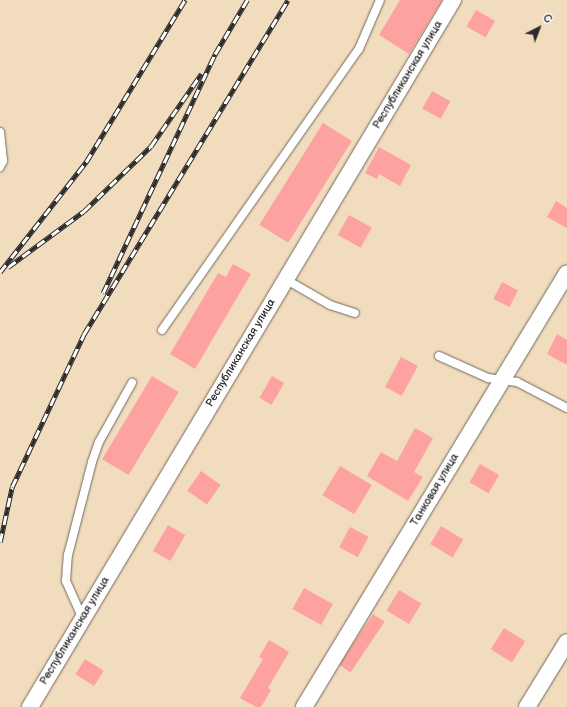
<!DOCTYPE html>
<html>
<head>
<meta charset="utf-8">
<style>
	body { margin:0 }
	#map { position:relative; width:567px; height:707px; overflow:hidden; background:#f2dcbe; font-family:"Balsamiq Sans",sans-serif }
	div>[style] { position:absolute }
	.building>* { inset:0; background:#fda2a0; transform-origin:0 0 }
	.roads { filter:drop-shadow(0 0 1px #71695e) drop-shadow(0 0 1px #71695e) }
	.service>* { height:8px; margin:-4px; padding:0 4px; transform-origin:4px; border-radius:4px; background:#fff }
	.minor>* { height:16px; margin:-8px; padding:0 8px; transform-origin:8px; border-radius:8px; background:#fff }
	.rail>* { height:4.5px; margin-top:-2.25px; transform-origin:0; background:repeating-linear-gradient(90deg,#fff 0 9px,#2b2b2b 0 18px); box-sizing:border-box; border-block:1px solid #2b2b2b }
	span { translate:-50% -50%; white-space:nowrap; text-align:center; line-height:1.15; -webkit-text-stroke:3px #fff; paint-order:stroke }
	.street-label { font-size:11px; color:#2b2b2b }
	.north { position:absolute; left:519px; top:8px; width:40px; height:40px; -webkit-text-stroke:3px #fff; paint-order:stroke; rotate:42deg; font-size:11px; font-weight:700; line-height:16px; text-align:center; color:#2b2b2b }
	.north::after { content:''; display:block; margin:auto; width:14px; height:18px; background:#2b2b2b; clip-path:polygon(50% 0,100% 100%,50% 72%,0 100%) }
</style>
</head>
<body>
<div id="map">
	<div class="building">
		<div style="clip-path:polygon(400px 0,442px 0,409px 54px,379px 35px)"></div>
		<div style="left:476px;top:10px;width:22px;height:19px;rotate:30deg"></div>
		<div style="left:432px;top:91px;width:21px;height:20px;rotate:29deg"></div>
		<div style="left:323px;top:123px;width:34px;height:120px;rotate:32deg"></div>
		<div style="clip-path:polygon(379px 147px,411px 165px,400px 186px,379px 174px,377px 179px,365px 173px)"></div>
		<div style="clip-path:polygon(556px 201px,567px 208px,567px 228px,547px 217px)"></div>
		<div style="left:349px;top:215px;width:26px;height:23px;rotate:29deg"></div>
		<div style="clip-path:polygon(233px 264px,251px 274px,195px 369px,170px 354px,218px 273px,226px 277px)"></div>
		<div style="left:502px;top:282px;width:18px;height:19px;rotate:27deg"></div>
		<div style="clip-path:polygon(557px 334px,567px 340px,567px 365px,547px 354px)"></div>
		<div style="left:401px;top:357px;width:19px;height:34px;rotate:28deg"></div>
		<div style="left:152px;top:376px;width:31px;height:97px;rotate:31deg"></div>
		<div style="left:272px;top:376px;width:14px;height:25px;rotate:30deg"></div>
		<div style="clip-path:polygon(415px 428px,433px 438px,414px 472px,423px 477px,408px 501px,367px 476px,381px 452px,397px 461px)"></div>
		<div style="left:480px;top:464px;width:22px;height:21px;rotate:30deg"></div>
		<div style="left:340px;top:466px;width:37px;height:34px;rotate:31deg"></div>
		<div style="left:201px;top:471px;width:24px;height:24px;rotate:35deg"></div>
		<div style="left:168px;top:525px;width:20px;height:30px;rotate:30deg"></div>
		<div style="left:441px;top:526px;width:26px;height:21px;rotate:31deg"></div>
		<div style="left:350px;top:527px;width:21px;height:23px;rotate:28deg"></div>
		<div style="left:304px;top:588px;width:33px;height:24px;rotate:29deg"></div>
		<div style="left:399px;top:590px;width:26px;height:24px;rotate:31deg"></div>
		<div style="left:373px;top:614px;width:14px;height:61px;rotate:34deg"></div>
		<div style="left:504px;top:628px;width:25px;height:25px;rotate:32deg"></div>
		<div style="clip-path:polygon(269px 640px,289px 652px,268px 688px,271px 690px,261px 707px,256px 707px,240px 698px,263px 659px,259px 657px)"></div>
		<div style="left:85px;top:659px;width:22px;height:18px;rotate:32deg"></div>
	</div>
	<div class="roads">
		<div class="service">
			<div style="left:0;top:132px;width:29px;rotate:84deg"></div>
			<div style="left:3px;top:161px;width:7px;rotate:117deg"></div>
			<div style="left:285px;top:279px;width:52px;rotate:30deg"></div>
			<div style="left:330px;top:305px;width:26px;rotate:18deg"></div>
			<div style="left:162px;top:330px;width:343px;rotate:-55deg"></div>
			<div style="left:359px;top:49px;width:53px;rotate:-66.8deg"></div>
			<div style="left:439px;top:356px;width:54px;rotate:24.2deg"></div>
			<div style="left:488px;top:378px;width:29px;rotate:8deg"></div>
			<div style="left:517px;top:382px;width:56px;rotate:27.5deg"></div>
			<div style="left:83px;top:619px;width:42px;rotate:-114.1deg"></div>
			<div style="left:66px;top:581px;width:26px;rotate:-86deg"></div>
			<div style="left:68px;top:555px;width:96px;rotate:-75.5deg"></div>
			<div style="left:92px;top:462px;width:21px;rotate:-71deg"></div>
			<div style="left:99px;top:442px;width:68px;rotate:-60.8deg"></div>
		</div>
		<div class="minor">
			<div style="left:30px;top:707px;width:824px;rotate:-59.11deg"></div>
			<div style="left:304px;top:707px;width:507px;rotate:-58.78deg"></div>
			<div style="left:527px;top:707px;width:76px;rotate:-58.4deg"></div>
		</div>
	</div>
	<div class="rail">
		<div style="left:8px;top:267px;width:94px;rotate:-36.4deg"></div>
		<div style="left:84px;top:211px;width:93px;rotate:-44.1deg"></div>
		<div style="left:151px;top:146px;width:88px;rotate:-55.2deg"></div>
		<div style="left:0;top:272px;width:140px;rotate:-52deg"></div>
		<div style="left:86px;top:162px;width:190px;rotate:-58.6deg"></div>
		<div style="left:103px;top:293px;width:264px;rotate:-64.9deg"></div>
		<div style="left:215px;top:54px;width:63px;rotate:-59.3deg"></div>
		<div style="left:0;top:542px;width:56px;rotate:-77.7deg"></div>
		<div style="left:12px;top:487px;width:169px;rotate:-64.8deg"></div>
		<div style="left:84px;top:334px;width:391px;rotate:-58.6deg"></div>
	</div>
	<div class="street-label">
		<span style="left:408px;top:75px;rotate:-59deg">Республиканская улица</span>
		<span style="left:241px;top:353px;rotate:-59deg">Республиканская улица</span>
		<span style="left:435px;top:490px;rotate:-59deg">Танковая улица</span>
		<span style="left:75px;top:631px;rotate:-59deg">Республиканская улица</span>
	</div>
	<div class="north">С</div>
</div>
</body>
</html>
